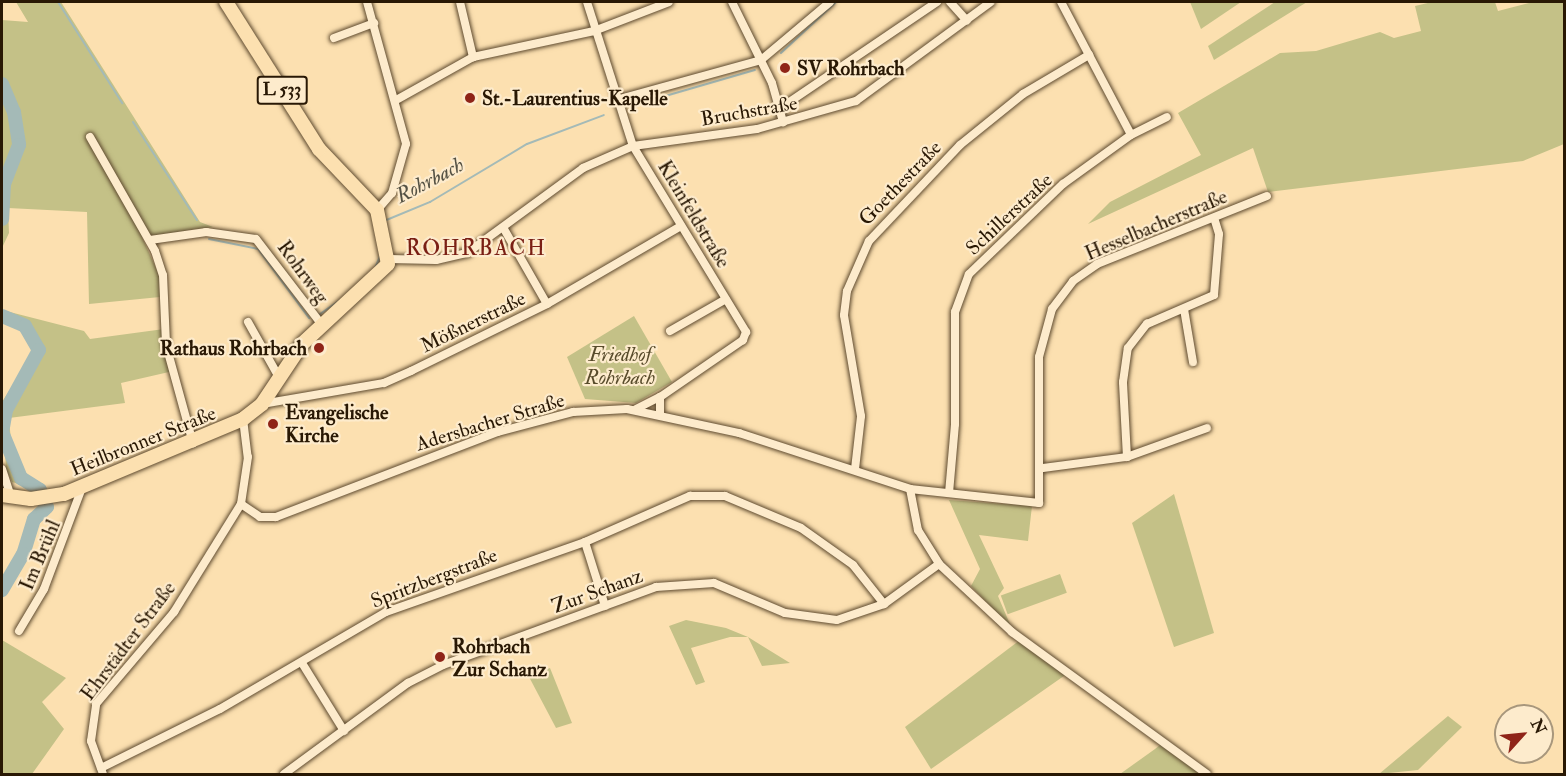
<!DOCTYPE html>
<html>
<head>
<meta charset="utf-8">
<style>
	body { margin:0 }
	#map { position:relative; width:1566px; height:776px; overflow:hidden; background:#fce0b0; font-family:"IM FELL Double Pica",serif }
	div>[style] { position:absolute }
	.green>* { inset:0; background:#c4c187; transform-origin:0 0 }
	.stream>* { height:2px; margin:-1px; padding:0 1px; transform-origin:1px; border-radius:1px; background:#a4bab7 }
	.river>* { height:14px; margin:-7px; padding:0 7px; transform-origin:7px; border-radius:7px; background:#a4bab7 }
	.roads { filter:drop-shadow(0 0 2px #5e4a2f) drop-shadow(0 0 2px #5e4a2f) }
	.minor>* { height:8px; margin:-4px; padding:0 4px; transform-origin:4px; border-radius:4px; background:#fdebcc }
	.primary>* { height:14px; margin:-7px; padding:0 7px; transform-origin:7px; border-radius:7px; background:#fce0b0 }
	.dots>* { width:16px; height:16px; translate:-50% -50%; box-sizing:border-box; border:3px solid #fdebcc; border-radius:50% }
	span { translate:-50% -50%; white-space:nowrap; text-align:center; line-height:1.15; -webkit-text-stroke:4.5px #fdebcc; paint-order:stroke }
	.shield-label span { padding:2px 4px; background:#fdebcc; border:2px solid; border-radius:4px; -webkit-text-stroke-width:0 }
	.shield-label { font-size:18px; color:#291804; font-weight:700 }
	.poi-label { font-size:20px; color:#291804; font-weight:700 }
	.left { translate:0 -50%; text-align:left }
	.right { translate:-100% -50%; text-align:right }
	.street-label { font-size:20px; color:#291804 }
	.park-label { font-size:20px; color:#584b2b; font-style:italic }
	.water-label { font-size:21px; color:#545143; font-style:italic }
	.quarter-label { font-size:22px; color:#7a1f14; letter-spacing:1.5px }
	.frame { position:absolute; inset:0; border:3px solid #291804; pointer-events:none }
	.north { position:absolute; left:1494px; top:704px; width:60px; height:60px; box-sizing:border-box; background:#fdebcc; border:2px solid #a8977c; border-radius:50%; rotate:63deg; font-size:16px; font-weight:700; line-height:24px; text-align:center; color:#291804 }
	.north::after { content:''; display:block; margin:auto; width:21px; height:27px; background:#8f2418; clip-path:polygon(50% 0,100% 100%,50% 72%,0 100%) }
</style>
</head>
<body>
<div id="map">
	<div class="green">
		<div style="clip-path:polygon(16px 2px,61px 2px,200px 222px,213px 227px,142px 237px,159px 275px,160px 297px,89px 304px,87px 212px,8px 208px,9px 233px,2px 248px,2px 20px,28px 22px)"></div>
		<div style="clip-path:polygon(1190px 2px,1241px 2px,1201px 29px)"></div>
		<div style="clip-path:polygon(1275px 2px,1307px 2px,1214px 60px,1208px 46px)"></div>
		<div style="clip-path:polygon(1432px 2px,1495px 2px,1498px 11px,1533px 2px,1564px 2px,1564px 144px,1523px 161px,1268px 192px,1253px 148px,1088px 224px,1110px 202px,1201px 155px,1178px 113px,1280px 53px,1316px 51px,1380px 32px,1394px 38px,1421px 31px,1415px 6px)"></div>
		<div style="clip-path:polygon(2px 310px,84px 331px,90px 339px,164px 329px,169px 372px,121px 383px,125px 403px,9px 418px,12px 453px,32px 488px,12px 482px,6px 469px,2px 402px,36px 350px,29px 334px,2px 320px)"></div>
		<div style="clip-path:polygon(634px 316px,672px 382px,636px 403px,585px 399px,567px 357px)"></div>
		<div style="clip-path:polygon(1174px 494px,1214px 633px,1174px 647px,1132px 523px)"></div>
		<div style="clip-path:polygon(949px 500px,1032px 506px,1028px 541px,979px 535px,1004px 588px,998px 596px,1012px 629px,971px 586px,980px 569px)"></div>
		<div style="left:1060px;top:574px;width:20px;height:63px;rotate:70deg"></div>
		<div style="clip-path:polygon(686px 620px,726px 628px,748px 637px,790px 663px,762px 666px,748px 637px,730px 637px,691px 648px,705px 682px,696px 685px,669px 626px)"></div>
		<div style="clip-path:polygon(1024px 637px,1071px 671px,931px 769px,905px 727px)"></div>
		<div style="clip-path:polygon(2px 640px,66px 678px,42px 702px,64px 729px,32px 774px,2px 774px)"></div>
		<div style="clip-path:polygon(550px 668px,572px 723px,556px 728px,528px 675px)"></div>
		<div style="clip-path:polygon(1448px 716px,1462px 727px,1418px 770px,1379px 774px)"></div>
		<div style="clip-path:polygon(1165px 741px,1201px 774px,1120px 774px,1155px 749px)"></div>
	</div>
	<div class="stream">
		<div style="left:58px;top:2px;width:120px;rotate:57.6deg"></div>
		<div style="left:781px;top:53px;width:75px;rotate:-42.8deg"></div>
		<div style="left:631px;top:106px;width:129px;rotate:-16.2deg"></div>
		<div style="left:133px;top:122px;width:117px;rotate:56.9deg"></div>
		<div style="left:384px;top:221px;width:50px;rotate:-22.4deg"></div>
		<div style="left:430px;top:202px;width:113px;rotate:-30.9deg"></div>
		<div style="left:527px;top:144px;width:82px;rotate:-20.6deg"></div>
		<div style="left:209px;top:239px;width:50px;rotate:11.5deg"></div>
		<div style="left:258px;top:249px;width:86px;rotate:53.5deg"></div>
		<div style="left:375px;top:268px;width:13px;rotate:-67deg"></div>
		<div style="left:320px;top:314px;width:24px;rotate:-35deg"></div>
	</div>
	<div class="river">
		<div style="left:2px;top:84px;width:30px;rotate:67deg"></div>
		<div style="left:14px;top:112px;width:33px;rotate:81deg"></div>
		<div style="left:19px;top:145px;width:42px;rotate:111deg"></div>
		<div style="left:4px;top:184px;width:35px;rotate:93deg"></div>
		<div style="left:2px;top:316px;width:25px;rotate:23deg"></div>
		<div style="left:25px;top:326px;width:28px;rotate:60deg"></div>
		<div style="left:39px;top:350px;width:68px;rotate:118.8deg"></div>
		<div style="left:6px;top:410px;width:22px;rotate:100deg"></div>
		<div style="left:2px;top:432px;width:50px;rotate:67.6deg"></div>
		<div style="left:21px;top:478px;width:22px;rotate:32deg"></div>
		<div style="left:40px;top:490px;width:18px;rotate:68deg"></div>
		<div style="left:47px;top:507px;width:18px;rotate:137deg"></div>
		<div style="left:34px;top:519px;width:37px;rotate:107deg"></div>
		<div style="left:23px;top:554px;width:42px;rotate:120.3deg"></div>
	</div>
	<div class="roads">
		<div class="minor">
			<div style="left:367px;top:2px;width:147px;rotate:74.6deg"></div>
			<div style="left:406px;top:144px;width:51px;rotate:105.9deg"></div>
			<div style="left:392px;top:193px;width:23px;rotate:131deg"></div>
			<div style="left:460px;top:2px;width:57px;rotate:76.7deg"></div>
			<div style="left:587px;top:2px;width:151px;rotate:72.3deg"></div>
			<div style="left:633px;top:146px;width:218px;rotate:58.7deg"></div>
			<div style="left:746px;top:332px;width:9px;rotate:111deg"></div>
			<div style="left:743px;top:340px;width:101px;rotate:145.5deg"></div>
			<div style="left:660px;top:397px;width:16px;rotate:90deg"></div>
			<div style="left:732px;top:2px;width:90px;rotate:63.7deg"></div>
			<div style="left:772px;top:83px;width:41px;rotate:74.2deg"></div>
			<div style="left:950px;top:2px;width:25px;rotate:48deg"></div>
			<div style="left:1061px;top:2px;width:150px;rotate:62.2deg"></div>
			<div style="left:334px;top:38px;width:43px;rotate:-20.6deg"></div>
			<div style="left:398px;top:99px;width:86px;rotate:-29.2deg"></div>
			<div style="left:473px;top:57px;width:124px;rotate:-12.1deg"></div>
			<div style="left:594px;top:31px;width:80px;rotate:-21.1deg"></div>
			<div style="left:616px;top:100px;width:150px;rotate:-15.4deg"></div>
			<div style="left:761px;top:60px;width:90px;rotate:-40deg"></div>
			<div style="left:779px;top:109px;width:191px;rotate:-34.1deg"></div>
			<div style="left:90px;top:137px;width:131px;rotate:60.3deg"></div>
			<div style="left:155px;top:251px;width:25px;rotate:72deg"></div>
			<div style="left:163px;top:275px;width:70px;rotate:87.5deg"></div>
			<div style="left:166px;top:345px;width:102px;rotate:74.6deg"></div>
			<div style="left:504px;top:229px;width:86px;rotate:60.2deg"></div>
			<div style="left:150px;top:240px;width:57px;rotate:-8.1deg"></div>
			<div style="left:206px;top:232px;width:50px;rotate:8deg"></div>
			<div style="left:256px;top:239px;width:108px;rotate:52.5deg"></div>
			<div style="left:389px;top:259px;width:47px;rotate:1.2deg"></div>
			<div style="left:436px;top:260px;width:32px;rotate:-13deg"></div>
			<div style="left:467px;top:253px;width:144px;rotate:-36.2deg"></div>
			<div style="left:583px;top:168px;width:55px;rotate:-23.7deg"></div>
			<div style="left:633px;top:146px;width:125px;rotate:-7.8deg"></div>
			<div style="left:757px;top:129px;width:103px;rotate:-15.8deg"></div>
			<div style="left:856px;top:101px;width:167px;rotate:-36.3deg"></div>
			<div style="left:1184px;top:309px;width:54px;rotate:80.4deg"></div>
			<div style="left:248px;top:322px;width:65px;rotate:60.7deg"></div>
			<div style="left:670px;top:331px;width:64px;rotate:-29.7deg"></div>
			<div style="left:262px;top:404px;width:124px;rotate:-9.8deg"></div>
			<div style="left:384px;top:383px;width:30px;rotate:-24deg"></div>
			<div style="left:411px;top:371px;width:152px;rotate:-26.2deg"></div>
			<div style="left:547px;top:304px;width:155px;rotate:-30.2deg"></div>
			<div style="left:636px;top:409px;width:27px;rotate:-27deg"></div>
			<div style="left:243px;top:419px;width:38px;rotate:83deg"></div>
			<div style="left:248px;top:457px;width:48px;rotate:98.5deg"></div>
			<div style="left:241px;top:504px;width:23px;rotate:34deg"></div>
			<div style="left:260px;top:517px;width:16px"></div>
			<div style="left:276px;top:517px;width:238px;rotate:-21deg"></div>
			<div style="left:498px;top:432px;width:78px;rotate:-14.9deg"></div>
			<div style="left:573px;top:412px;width:54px;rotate:-3.2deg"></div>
			<div style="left:627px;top:409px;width:115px;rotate:12.1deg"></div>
			<div style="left:739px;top:433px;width:180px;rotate:18.1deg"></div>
			<div style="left:910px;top:489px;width:130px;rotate:6.2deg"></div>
			<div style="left:1039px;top:503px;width:146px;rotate:-90deg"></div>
			<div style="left:1039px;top:357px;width:50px;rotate:-74.8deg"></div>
			<div style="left:1052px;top:309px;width:35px;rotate:-53deg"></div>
			<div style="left:1073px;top:281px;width:29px;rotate:-35deg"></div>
			<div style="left:1097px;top:264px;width:183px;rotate:-21.8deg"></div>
			<div style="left:1127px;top:457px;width:75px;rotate:-93.1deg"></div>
			<div style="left:1123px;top:382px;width:34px;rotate:-82deg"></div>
			<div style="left:1128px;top:348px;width:31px;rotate:-52deg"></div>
			<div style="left:1147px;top:324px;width:73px;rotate:-23.4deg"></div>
			<div style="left:1214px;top:295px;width:61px;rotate:-85.3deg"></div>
			<div style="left:1219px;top:234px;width:17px;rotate:-107deg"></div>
			<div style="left:1043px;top:468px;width:85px;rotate:-7.5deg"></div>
			<div style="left:1127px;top:457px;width:85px;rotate:-19.9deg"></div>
			<div style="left:2px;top:469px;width:28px;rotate:72deg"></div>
			<div style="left:855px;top:469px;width:53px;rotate:-83.5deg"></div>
			<div style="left:861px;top:416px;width:102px;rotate:-99.6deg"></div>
			<div style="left:844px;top:315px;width:24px;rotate:-83deg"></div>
			<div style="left:847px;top:291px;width:55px;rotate:-66.3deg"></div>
			<div style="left:869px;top:241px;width:132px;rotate:-46.5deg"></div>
			<div style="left:960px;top:145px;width:81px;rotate:-39deg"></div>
			<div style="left:1023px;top:94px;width:77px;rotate:-30.6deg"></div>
			<div style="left:910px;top:489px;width:42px;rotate:79deg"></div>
			<div style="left:918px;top:530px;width:40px;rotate:58deg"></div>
			<div style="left:939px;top:564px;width:100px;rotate:43deg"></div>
			<div style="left:1012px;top:632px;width:241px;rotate:36.1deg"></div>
			<div style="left:949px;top:493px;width:69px;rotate:-85deg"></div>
			<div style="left:955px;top:424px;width:112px;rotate:-90deg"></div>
			<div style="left:955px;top:312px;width:40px;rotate:-69.8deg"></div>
			<div style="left:969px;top:274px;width:130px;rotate:-43.8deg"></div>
			<div style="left:1063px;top:184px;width:84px;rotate:-35.8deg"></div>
			<div style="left:1131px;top:135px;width:40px;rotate:-26.6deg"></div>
			<div style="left:585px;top:542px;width:67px;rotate:72.6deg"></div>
			<div style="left:19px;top:631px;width:49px;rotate:-59.2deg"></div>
			<div style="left:44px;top:589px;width:108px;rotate:-69.4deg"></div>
			<div style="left:302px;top:663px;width:80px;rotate:58.3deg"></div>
			<div style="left:101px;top:768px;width:133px;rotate:-26.4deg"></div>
			<div style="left:220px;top:709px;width:192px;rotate:-30.3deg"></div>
			<div style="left:386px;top:612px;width:211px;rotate:-19.4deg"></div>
			<div style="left:585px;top:542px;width:115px;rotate:-23.7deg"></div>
			<div style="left:690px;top:496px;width:35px"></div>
			<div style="left:725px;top:496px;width:82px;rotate:22.8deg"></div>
			<div style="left:801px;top:528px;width:64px;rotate:35.4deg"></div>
			<div style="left:853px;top:565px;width:50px;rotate:51.5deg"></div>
			<div style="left:103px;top:774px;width:35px;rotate:-110deg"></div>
			<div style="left:91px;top:741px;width:37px;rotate:-82deg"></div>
			<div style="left:96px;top:704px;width:121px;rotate:-49.7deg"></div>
			<div style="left:174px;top:612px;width:127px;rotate:-58.2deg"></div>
			<div style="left:284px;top:774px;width:154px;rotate:-36.3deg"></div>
			<div style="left:408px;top:683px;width:39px;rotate:-27deg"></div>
			<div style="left:443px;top:665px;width:227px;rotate:-20.1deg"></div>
			<div style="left:656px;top:587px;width:58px;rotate:-3.9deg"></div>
			<div style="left:714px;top:583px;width:77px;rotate:22.9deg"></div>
			<div style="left:785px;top:613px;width:52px;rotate:7.7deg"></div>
			<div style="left:837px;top:620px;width:50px;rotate:-18.8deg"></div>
			<div style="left:884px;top:604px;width:68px;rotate:-36deg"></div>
		</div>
		<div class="primary">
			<div style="left:2px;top:495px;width:29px;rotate:8deg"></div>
			<div style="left:31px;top:499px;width:33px;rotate:-9deg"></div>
			<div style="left:64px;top:494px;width:194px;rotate:-22.7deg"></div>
			<div style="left:243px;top:419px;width:24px;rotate:-38deg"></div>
			<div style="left:262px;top:404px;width:72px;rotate:-56.3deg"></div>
			<div style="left:302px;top:344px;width:117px;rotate:-42.9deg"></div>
			<div style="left:388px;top:264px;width:55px;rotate:-101.5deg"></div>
			<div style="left:377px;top:210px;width:84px;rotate:-133.6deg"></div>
			<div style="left:319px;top:149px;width:174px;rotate:-122.3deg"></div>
		</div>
	</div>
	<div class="dots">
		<div style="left:785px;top:68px;background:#8f2418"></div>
		<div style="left:470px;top:98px;background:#8f2418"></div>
		<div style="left:319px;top:348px;background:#8f2418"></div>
		<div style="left:273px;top:424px;background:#8f2418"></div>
		<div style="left:440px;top:657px;background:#8f2418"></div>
	</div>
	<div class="shield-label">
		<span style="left:282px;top:90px">L 533</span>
	</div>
	<div class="poi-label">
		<span class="left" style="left:797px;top:68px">SV Rohrbach</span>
		<span class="left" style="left:482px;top:98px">St.-Laurentius-Kapelle</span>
		<span class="right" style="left:307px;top:348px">Rathaus Rohrbach</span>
		<span class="left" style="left:285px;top:424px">Evangelische<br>Kirche</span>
		<span class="left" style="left:452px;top:658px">Rohrbach<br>Zur Schanz</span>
	</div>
	<div class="street-label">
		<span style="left:749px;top:111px;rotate:-10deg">Bruchstraße</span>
		<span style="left:900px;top:183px;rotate:-46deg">Goethestraße</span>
		<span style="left:694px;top:214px;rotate:59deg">Kleinfeldstraße</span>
		<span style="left:1009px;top:214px;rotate:-43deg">Schillerstraße</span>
		<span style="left:1156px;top:225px;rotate:-23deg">Hesselbacherstraße</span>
		<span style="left:303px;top:272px;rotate:54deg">Rohrweg</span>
		<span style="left:473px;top:322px;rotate:-26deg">Mößnerstraße</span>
		<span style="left:490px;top:422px;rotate:-17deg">Adersbacher Straße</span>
		<span style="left:143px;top:441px;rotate:-22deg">Heilbronner Straße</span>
		<span style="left:40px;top:555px;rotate:-67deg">Im Brühl</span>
		<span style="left:434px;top:578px;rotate:-21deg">Spritzbergstraße</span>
		<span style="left:597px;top:591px;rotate:-20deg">Zur Schanz</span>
		<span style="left:128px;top:641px;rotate:-53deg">Ehrstädter Straße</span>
	</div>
	<div class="park-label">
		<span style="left:620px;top:366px">Friedhof<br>Rohrbach</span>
	</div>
	<div class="water-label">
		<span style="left:430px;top:181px;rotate:-28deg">Rohrbach</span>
	</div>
	<div class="quarter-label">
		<span style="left:476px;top:249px">ROHRBACH</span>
	</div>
	<div class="frame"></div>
	<div class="north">N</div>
</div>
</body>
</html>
